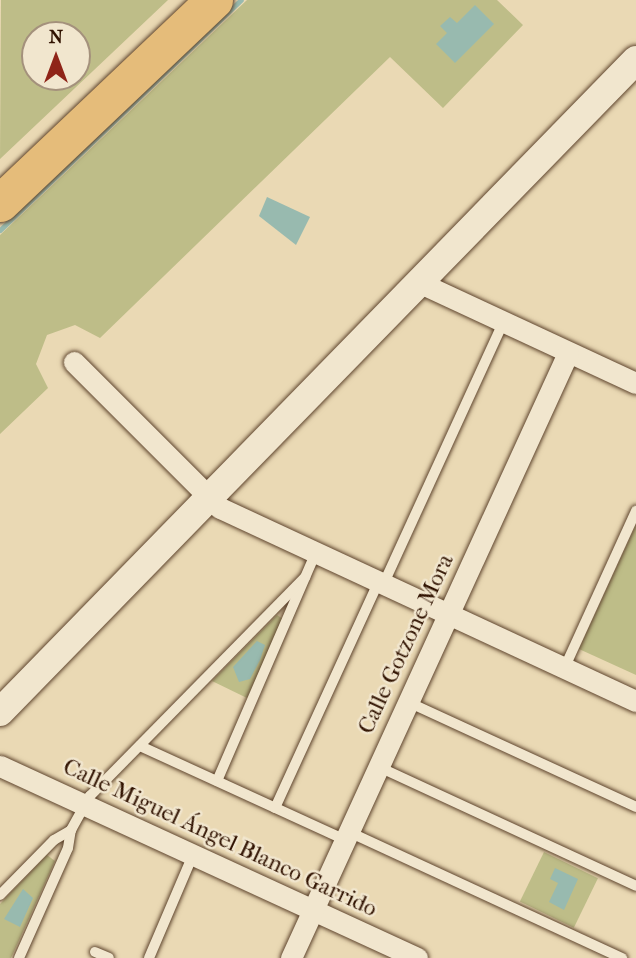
<!DOCTYPE html>
<html>
<head>
<meta charset="utf-8">
<style>
	body { margin:0 }
	#map { position:relative; width:636px; height:958px; overflow:hidden; background:#ead9b4; font-family:"IM FELL French Canon",serif }
	div>[style] { position:absolute }
	.green>* { inset:0; background:#bebd88; transform-origin:0 0 }
	.water>* { inset:0; background:#98baaf }
	.stream>* { height:5px; margin:-2.5px; padding:0 2.5px; transform-origin:2.5px; border-radius:2.5px; background:#98baaf }
	.roads { filter:drop-shadow(0 0 2px #5e442d) drop-shadow(0 0 2px #5e442d) }
	.service>* { height:10px; margin:-5px; padding:0 5px; transform-origin:5px; border-radius:5px; background:#f1e6ce }
	.minor>* { height:21px; margin:-10.5px; padding:0 10.5px; transform-origin:10.5px; border-radius:10.5px; background:#f1e6ce }
	.tertiary>* { height:28px; margin:-14px; padding:0 14px; transform-origin:14px; border-radius:14px; background:#f1e6ce }
	.trunk>* { height:37px; margin:-18.5px; padding:0 18.5px; transform-origin:18.5px; border-radius:18.5px; background:#e5bc7a }
	span { translate:-50% -50%; white-space:nowrap; text-align:center; line-height:1.15; -webkit-text-stroke:5px #f1e6ce; paint-order:stroke }
	.street-label { font-size:23px; color:#301200 }
	.north { position:absolute; left:21px; top:21px; width:70px; height:70px; box-sizing:border-box; background:#f1e6ce; border:2px solid #a4917c; border-radius:50%; rotate:0deg; font-size:19px; font-weight:700; line-height:28px; text-align:center; color:#301200 }
	.north::after { content:''; display:block; margin:auto; width:24px; height:32px; background:#8f2418; clip-path:polygon(50% 0,100% 100%,50% 72%,0 100%) }
</style>
</head>
<body>
<div id="map">
	<div class="green">
		<div style="clip-path:polygon(evenodd,1px 0,168px 0,0 159px,1px 0,35px 35px,77px 35px,77px 77px,35px 77px,35px 35px)"></div>
		<div style="clip-path:polygon(247px 0,497px 0,523px 25px,443px 108px,390px 57px,100px 338px,75px 325px,47px 335px,36px 364px,48px 388px,0 434px,0 235px)"></div>
		<div style="clip-path:polygon(636px 525px,636px 675px,579px 649px)"></div>
		<div style="clip-path:polygon(277px 615px,283px 619px,247px 698px,212px 681px)"></div>
		<div style="left:544px;top:852px;width:60px;height:55px;rotate:26deg"></div>
		<div style="clip-path:polygon(47px 855px,55px 861px,11px 958px,0 958px,0 904px)"></div>
	</div>
	<div class="water">
		<div style="clip-path:polygon(475px 5px,494px 24px,455px 63px,436px 44px,447px 33px,440px 26px,450px 17px,457px 23px)"></div>
		<div style="clip-path:polygon(267px 197px,310px 217px,296px 245px,259px 216px)"></div>
		<div style="clip-path:polygon(257px 641px,265px 645px,260px 660px,250px 679px,239px 682px,233px 667px)"></div>
		<div style="clip-path:polygon(555px 868px,578px 879px,564px 910px,549px 902px,558px 883px,550px 879px)"></div>
		<div style="clip-path:polygon(23px 889px,33px 898px,20px 927px,4px 919px)"></div>
	</div>
	<div class="stream">
		<div style="left:0;top:230px;width:333px;rotate:-43.7deg"></div>
	</div>
	<div class="roads">
		<div class="service">
			<div style="left:383px;top:585px;width:288px;rotate:-65.4deg"></div>
			<div style="left:564px;top:669px;width:174px;rotate:-65.5deg"></div>
			<div style="left:408px;top:702px;width:251px;rotate:24.7deg"></div>
			<div style="left:140px;top:746px;width:226px;rotate:24.6deg"></div>
			<div style="left:379px;top:767px;width:283px;rotate:24.8deg"></div>
			<div style="left:217px;top:781px;width:247px;rotate:-66.6deg"></div>
			<div style="left:275px;top:808px;width:247px;rotate:-65.4deg"></div>
			<div style="left:349px;top:832px;width:301px;rotate:24.8deg"></div>
			<div style="left:0;top:895px;width:77px;rotate:-45.5deg"></div>
			<div style="left:54px;top:840px;width:20px;rotate:-30deg"></div>
			<div style="left:95px;top:952px;width:15px;rotate:23deg"></div>
			<div style="left:19px;top:958px;width:120px;rotate:-66deg"></div>
			<div style="left:68px;top:848px;width:18px;rotate:-81deg"></div>
			<div style="left:71px;top:830px;width:39px;rotate:-61deg"></div>
			<div style="left:90px;top:796px;width:307px;rotate:-45.5deg"></div>
			<div style="left:149px;top:958px;width:112px;rotate:-66.9deg"></div>
		</div>
		<div class="minor">
			<div style="left:418px;top:282px;width:240px;rotate:24.9deg"></div>
			<div style="left:74px;top:362px;width:206px;rotate:45deg"></div>
			<div style="left:220px;top:508px;width:459px;rotate:24.9deg"></div>
			<div style="left:0;top:766px;width:459px;rotate:24.7deg"></div>
			<div style="left:291px;top:958px;width:665px;rotate:-65.4deg"></div>
		</div>
		<div class="tertiary">
			<div style="left:0;top:712px;width:911px;rotate:-45.71deg"></div>
		</div>
		<div class="trunk">
			<div style="left:0;top:203px;width:295px;rotate:-43.5deg"></div>
		</div>
	</div>
	<div class="street-label">
		<span style="left:406px;top:644px;rotate:-65deg">Calle Gotzone Mora</span>
		<span style="left:220px;top:838px;rotate:25deg">Calle Miguel Ángel Blanco Garrido</span>
	</div>
	<div class="north">N</div>
</div>
</body>
</html>
